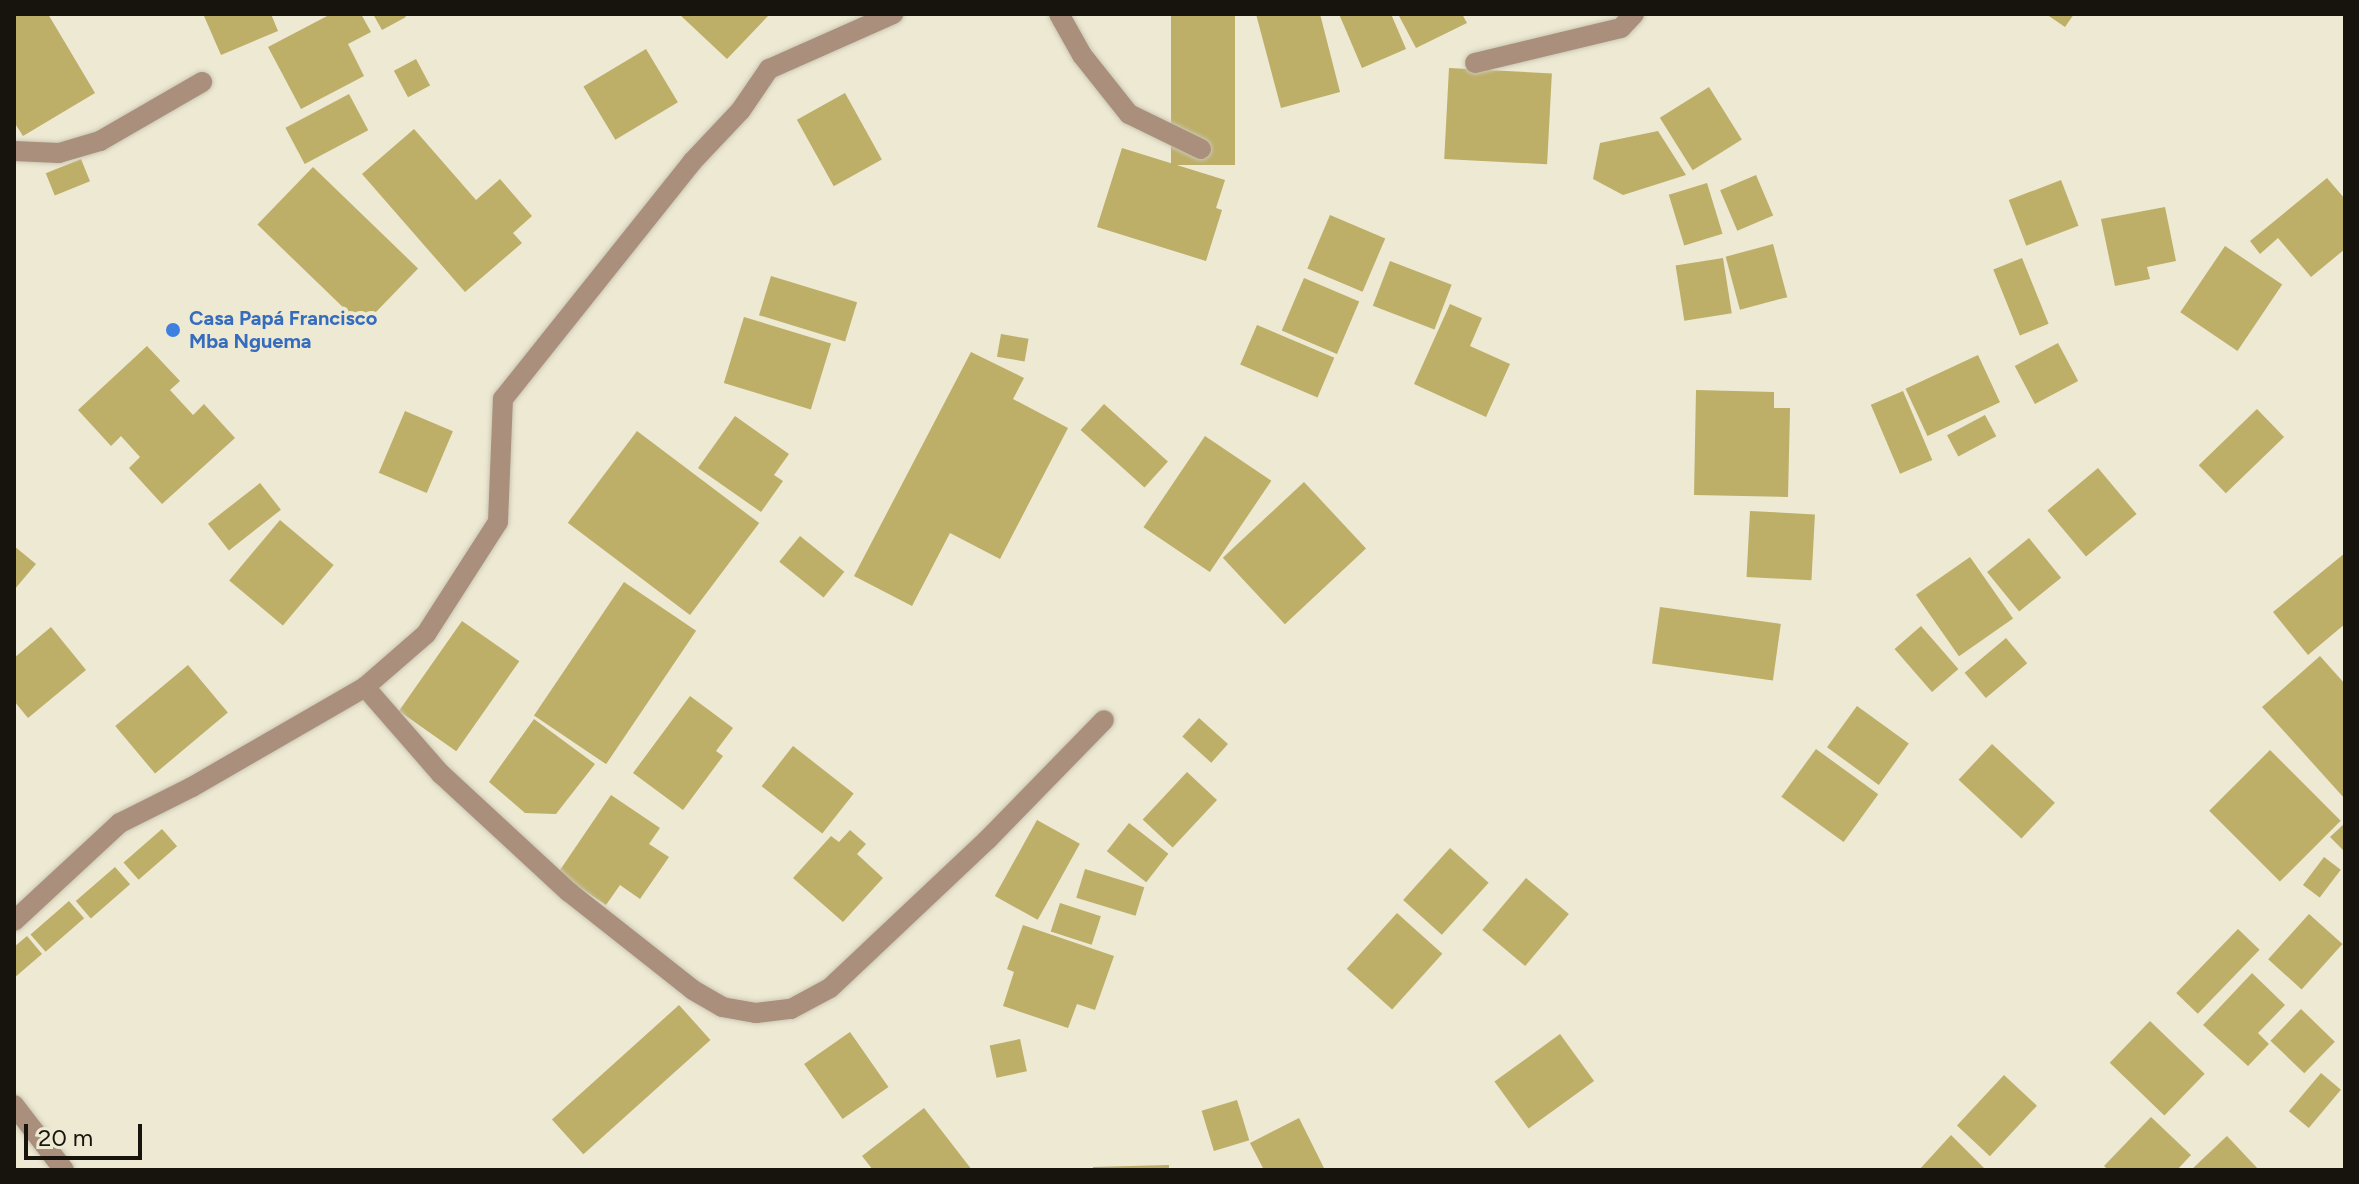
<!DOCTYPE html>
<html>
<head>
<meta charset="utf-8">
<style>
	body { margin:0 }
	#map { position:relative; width:2359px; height:1184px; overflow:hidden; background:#ede9d3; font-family:Figtree,sans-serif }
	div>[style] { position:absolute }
	.building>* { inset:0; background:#bdae68; transform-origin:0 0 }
	.roads { filter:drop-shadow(0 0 2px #cbc7b3) drop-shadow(0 0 2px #cbc7b3) }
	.minor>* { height:20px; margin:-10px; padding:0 10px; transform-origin:10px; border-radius:10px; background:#a98f7c }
	.dots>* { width:22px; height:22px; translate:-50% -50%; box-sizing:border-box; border:4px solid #ede9d3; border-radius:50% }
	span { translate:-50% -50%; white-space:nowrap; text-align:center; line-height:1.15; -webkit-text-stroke:8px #ede9d3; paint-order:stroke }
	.shop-label { font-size:20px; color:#366cbe; font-weight:700 }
	.left { translate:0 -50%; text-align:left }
	.frame { position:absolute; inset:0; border:16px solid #16140d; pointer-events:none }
	.scale { position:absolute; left:24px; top:1124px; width:118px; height:36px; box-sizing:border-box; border:4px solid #16140d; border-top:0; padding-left:10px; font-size:24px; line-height:28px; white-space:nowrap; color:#16140d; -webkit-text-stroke:6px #ede9d3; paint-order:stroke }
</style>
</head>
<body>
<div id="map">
	<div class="building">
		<div style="clip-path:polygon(14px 14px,48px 14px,95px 93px,23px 136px,14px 122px)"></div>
		<div style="clip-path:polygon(271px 14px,278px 31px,221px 55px,204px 16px)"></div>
		<div style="clip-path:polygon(331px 14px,361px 14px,371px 32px,348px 44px,364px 76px,301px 109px,268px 47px)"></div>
		<div style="clip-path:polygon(373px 14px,404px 14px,406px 17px,382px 30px)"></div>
		<div style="clip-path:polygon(679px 14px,770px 14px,727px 59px)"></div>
		<div style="left:1171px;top:14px;width:64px;height:151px"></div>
		<div style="clip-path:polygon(1256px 14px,1320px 14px,1340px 92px,1281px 108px)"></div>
		<div style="clip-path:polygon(1339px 14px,1391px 14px,1406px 49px,1362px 68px)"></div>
		<div style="clip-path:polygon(1398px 14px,1462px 14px,1467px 23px,1416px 48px)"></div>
		<div style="clip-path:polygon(2046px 14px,2074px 14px,2065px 27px)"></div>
		<div style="left:646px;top:49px;width:62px;height:73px;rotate:59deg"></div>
		<div style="left:416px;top:59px;width:30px;height:25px;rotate:62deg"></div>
		<div style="left:1449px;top:68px;width:103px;height:91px;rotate:3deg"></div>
		<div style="left:1709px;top:87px;width:62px;height:58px;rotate:58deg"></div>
		<div style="left:845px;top:93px;width:76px;height:55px;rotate:61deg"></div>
		<div style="left:349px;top:94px;width:41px;height:72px;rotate:62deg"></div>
		<div style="clip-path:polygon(414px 129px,476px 200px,500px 179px,532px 216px,513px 233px,522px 243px,465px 292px,362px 174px)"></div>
		<div style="clip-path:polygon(1658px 131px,1686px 175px,1623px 195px,1593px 179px,1600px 143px)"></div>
		<div style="clip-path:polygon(1122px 148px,1225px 180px,1216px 208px,1222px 210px,1206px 261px,1097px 227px)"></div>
		<div style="left:81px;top:159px;width:24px;height:38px;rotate:68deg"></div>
		<div style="left:313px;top:167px;width:146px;height:80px;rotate:44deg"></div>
		<div style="left:1756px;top:175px;width:44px;height:39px;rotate:67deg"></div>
		<div style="clip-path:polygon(2327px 178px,2345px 199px,2345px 249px,2311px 277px,2278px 238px,2260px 254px,2250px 241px)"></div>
		<div style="left:2061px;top:180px;width:49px;height:56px;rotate:69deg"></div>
		<div style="left:1707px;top:183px;width:53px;height:40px;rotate:73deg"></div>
		<div style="clip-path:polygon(2165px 207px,2176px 261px,2147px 267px,2150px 279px,2115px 286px,2101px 219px)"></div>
		<div style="left:1330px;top:215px;width:60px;height:58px;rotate:23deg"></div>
		<div style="left:1773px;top:244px;width:55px;height:49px;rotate:75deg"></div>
		<div style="left:2225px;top:246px;width:69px;height:80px;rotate:34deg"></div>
		<div style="left:1723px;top:258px;width:56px;height:48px;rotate:81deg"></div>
		<div style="left:2022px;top:258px;width:71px;height:31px;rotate:68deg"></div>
		<div style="left:1390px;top:261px;width:66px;height:48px;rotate:21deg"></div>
		<div style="left:771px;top:276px;width:90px;height:41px;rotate:17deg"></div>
		<div style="left:1304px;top:278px;width:60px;height:57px;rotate:23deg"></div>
		<div style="clip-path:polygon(1450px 304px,1482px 318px,1470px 346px,1510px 364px,1486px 417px,1414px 384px)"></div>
		<div style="left:744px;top:317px;width:91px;height:69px;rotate:17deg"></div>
		<div style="left:1257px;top:325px;width:84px;height:43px;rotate:23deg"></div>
		<div style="left:1001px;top:334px;width:28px;height:23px;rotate:10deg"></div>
		<div style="left:2058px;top:343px;width:43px;height:49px;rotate:62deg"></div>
		<div style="clip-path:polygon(147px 346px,180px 381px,170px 390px,193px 415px,204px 404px,235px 438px,162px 504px,129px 468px,140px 457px,121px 436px,111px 446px,78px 410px)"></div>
		<div style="clip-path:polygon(971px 352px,1024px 378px,1013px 399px,1068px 428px,1000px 559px,950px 533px,912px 606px,854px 576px)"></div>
		<div style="left:1978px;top:355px;width:52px;height:80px;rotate:65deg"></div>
		<div style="clip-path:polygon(1696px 390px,1774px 392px,1774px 408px,1790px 408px,1788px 497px,1694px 495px)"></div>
		<div style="left:1903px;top:391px;width:75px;height:35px;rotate:67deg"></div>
		<div style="left:1104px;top:404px;width:86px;height:35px;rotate:42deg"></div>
		<div style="left:2257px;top:409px;width:39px;height:81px;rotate:46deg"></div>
		<div style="left:405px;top:411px;width:52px;height:67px;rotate:23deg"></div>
		<div style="left:1985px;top:415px;width:24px;height:43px;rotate:62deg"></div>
		<div style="clip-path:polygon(735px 416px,789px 454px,774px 475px,783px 481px,761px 512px,698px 468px)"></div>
		<div style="left:637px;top:431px;width:153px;height:115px;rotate:37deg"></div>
		<div style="left:1205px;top:436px;width:80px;height:110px;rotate:34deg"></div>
		<div style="left:2098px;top:468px;width:60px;height:66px;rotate:50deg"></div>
		<div style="left:1304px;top:482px;width:91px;height:111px;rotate:47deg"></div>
		<div style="left:260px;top:483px;width:34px;height:66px;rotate:52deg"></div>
		<div style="left:1750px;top:511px;width:65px;height:66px;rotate:3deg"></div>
		<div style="left:280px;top:520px;width:70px;height:79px;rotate:40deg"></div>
		<div style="left:800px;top:536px;width:57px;height:33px;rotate:39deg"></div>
		<div style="left:2029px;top:538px;width:51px;height:54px;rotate:51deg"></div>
		<div style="clip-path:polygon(14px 546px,36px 564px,14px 590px)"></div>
		<div style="clip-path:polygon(2345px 553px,2345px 624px,2308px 655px,2273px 612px)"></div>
		<div style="left:1970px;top:557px;width:75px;height:66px;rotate:55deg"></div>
		<div style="left:624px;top:582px;width:87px;height:161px;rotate:34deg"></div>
		<div style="left:1660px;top:607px;width:122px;height:57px;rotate:8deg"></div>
		<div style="left:462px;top:621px;width:70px;height:110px;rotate:35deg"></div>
		<div style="left:1921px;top:626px;width:57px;height:35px;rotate:49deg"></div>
		<div style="clip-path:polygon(51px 627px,86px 670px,28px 718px,14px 701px,14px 658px)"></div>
		<div style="left:2006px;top:638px;width:33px;height:54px;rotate:50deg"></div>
		<div style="clip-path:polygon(2320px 656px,2345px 684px,2345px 799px,2262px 707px)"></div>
		<div style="left:188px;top:665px;width:62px;height:95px;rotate:50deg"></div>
		<div style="clip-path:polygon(690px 696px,733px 728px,716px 751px,723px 756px,683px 810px,633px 773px)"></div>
		<div style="left:1857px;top:706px;width:64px;height:51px;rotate:36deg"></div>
		<div style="left:1199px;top:718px;width:39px;height:25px;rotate:42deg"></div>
		<div style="clip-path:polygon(534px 719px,595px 764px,556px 814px,525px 813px,489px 782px)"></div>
		<div style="left:1992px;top:744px;width:86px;height:49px;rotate:43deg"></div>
		<div style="left:793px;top:746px;width:77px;height:51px;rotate:38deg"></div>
		<div style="left:1816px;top:749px;width:77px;height:59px;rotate:36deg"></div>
		<div style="left:2270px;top:750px;width:100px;height:86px;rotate:45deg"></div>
		<div style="left:1187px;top:772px;width:41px;height:65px;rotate:43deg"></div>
		<div style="clip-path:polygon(611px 795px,660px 828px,649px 844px,669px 857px,640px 899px,620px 885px,606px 905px,558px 873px)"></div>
		<div style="left:1037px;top:820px;width:49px;height:87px;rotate:29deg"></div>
		<div style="left:1129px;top:823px;width:50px;height:36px;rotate:38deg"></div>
		<div style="clip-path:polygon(2345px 823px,2345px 852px,2330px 837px)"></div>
		<div style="left:162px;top:829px;width:23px;height:51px;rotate:49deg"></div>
		<div style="clip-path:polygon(850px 830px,866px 844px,857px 854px,883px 878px,843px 922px,793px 878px,831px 836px,839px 842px)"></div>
		<div style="left:1450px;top:848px;width:52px;height:70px;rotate:42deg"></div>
		<div style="left:2324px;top:857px;width:21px;height:35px;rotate:37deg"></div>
		<div style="left:115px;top:867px;width:23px;height:52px;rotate:49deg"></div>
		<div style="left:1085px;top:869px;width:62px;height:30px;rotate:17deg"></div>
		<div style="left:1526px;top:878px;width:56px;height:68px;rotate:40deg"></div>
		<div style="left:69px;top:901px;width:23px;height:51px;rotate:49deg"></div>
		<div style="left:1060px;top:903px;width:43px;height:30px;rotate:18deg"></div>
		<div style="left:1397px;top:913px;width:61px;height:75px;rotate:42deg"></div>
		<div style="left:2309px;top:914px;width:45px;height:61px;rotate:42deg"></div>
		<div style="clip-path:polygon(1023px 925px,1114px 956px,1095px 1010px,1077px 1004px,1068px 1028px,1003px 1006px,1014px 972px,1007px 969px)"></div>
		<div style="left:2238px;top:929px;width:30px;height:89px;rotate:44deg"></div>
		<div style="clip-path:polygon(27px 936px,42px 954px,14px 978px,14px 947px)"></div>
		<div style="clip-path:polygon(2252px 973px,2285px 1005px,2258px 1033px,2269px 1044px,2248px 1066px,2203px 1025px)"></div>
		<div style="left:679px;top:1005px;width:47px;height:171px;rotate:48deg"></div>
		<div style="left:2301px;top:1009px;width:47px;height:44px;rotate:44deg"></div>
		<div style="left:2150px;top:1021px;width:76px;height:58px;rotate:44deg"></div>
		<div style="left:850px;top:1032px;width:67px;height:56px;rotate:55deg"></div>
		<div style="left:1560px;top:1034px;width:58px;height:81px;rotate:54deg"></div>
		<div style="left:1020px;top:1039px;width:33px;height:31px;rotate:78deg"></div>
		<div style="left:2321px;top:1073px;width:26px;height:50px;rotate:40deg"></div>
		<div style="left:2004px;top:1075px;width:45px;height:69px;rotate:43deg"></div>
		<div style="left:1237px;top:1100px;width:42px;height:37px;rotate:73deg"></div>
		<div style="clip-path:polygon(924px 1108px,972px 1170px,873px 1170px,862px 1156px)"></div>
		<div style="clip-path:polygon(2151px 1117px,2191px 1155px,2177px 1170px,2108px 1170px,2104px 1166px)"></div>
		<div style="clip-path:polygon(1299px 1118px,1325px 1170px,1264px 1170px,1250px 1143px)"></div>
		<div style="clip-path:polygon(1951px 1135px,1986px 1170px,1919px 1170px)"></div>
		<div style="clip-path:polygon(2227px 1136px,2259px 1170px,2191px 1170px)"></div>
		<div style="clip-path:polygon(1169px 1165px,1169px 1170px,1093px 1170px,1093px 1167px)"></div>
	</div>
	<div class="roads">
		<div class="minor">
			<div style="left:1059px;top:14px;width:47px;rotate:60.7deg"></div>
			<div style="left:1082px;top:55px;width:75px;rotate:51.5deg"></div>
			<div style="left:1129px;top:114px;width:80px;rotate:25.9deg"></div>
			<div style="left:1475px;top:63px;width:150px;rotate:-13.5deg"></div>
			<div style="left:1621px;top:28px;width:19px;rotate:-47deg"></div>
			<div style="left:14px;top:151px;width:45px;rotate:2.5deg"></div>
			<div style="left:59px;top:153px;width:43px;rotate:-16.3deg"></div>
			<div style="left:100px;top:141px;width:118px;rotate:-30deg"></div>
			<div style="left:365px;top:687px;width:116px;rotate:48.9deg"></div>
			<div style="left:441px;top:774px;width:174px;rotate:42.7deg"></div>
			<div style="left:569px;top:892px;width:158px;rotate:38.3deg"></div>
			<div style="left:693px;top:990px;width:34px;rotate:30deg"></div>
			<div style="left:722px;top:1007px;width:35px;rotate:10deg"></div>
			<div style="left:756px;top:1013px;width:35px;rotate:-7deg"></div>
			<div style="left:791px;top:1009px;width:44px;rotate:-28.3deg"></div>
			<div style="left:830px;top:988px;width:217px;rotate:-43.3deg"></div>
			<div style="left:988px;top:839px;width:166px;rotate:-45.7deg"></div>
			<div style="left:14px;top:921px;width:144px;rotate:-42.8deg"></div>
			<div style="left:120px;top:823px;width:80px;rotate:-26.6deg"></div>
			<div style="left:192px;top:787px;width:200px;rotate:-30deg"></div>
			<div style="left:365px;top:687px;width:81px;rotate:-41deg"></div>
			<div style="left:426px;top:634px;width:133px;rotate:-57.3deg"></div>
			<div style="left:498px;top:522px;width:123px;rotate:-87.7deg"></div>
			<div style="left:503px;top:399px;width:303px;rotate:-51.4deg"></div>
			<div style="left:692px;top:162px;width:71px;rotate:-46.7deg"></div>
			<div style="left:741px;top:110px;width:50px;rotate:-55.7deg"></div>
			<div style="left:769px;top:69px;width:136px;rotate:-23.9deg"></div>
			<div style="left:14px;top:1105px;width:82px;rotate:52.4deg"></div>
		</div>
	</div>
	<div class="dots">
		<div style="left:173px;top:330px;background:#3f7fe0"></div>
	</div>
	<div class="shop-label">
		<span class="left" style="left:189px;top:330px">Casa Papá Francisco<br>Mba Nguema</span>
	</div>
	<div class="frame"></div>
	<div class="scale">20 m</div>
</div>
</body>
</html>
